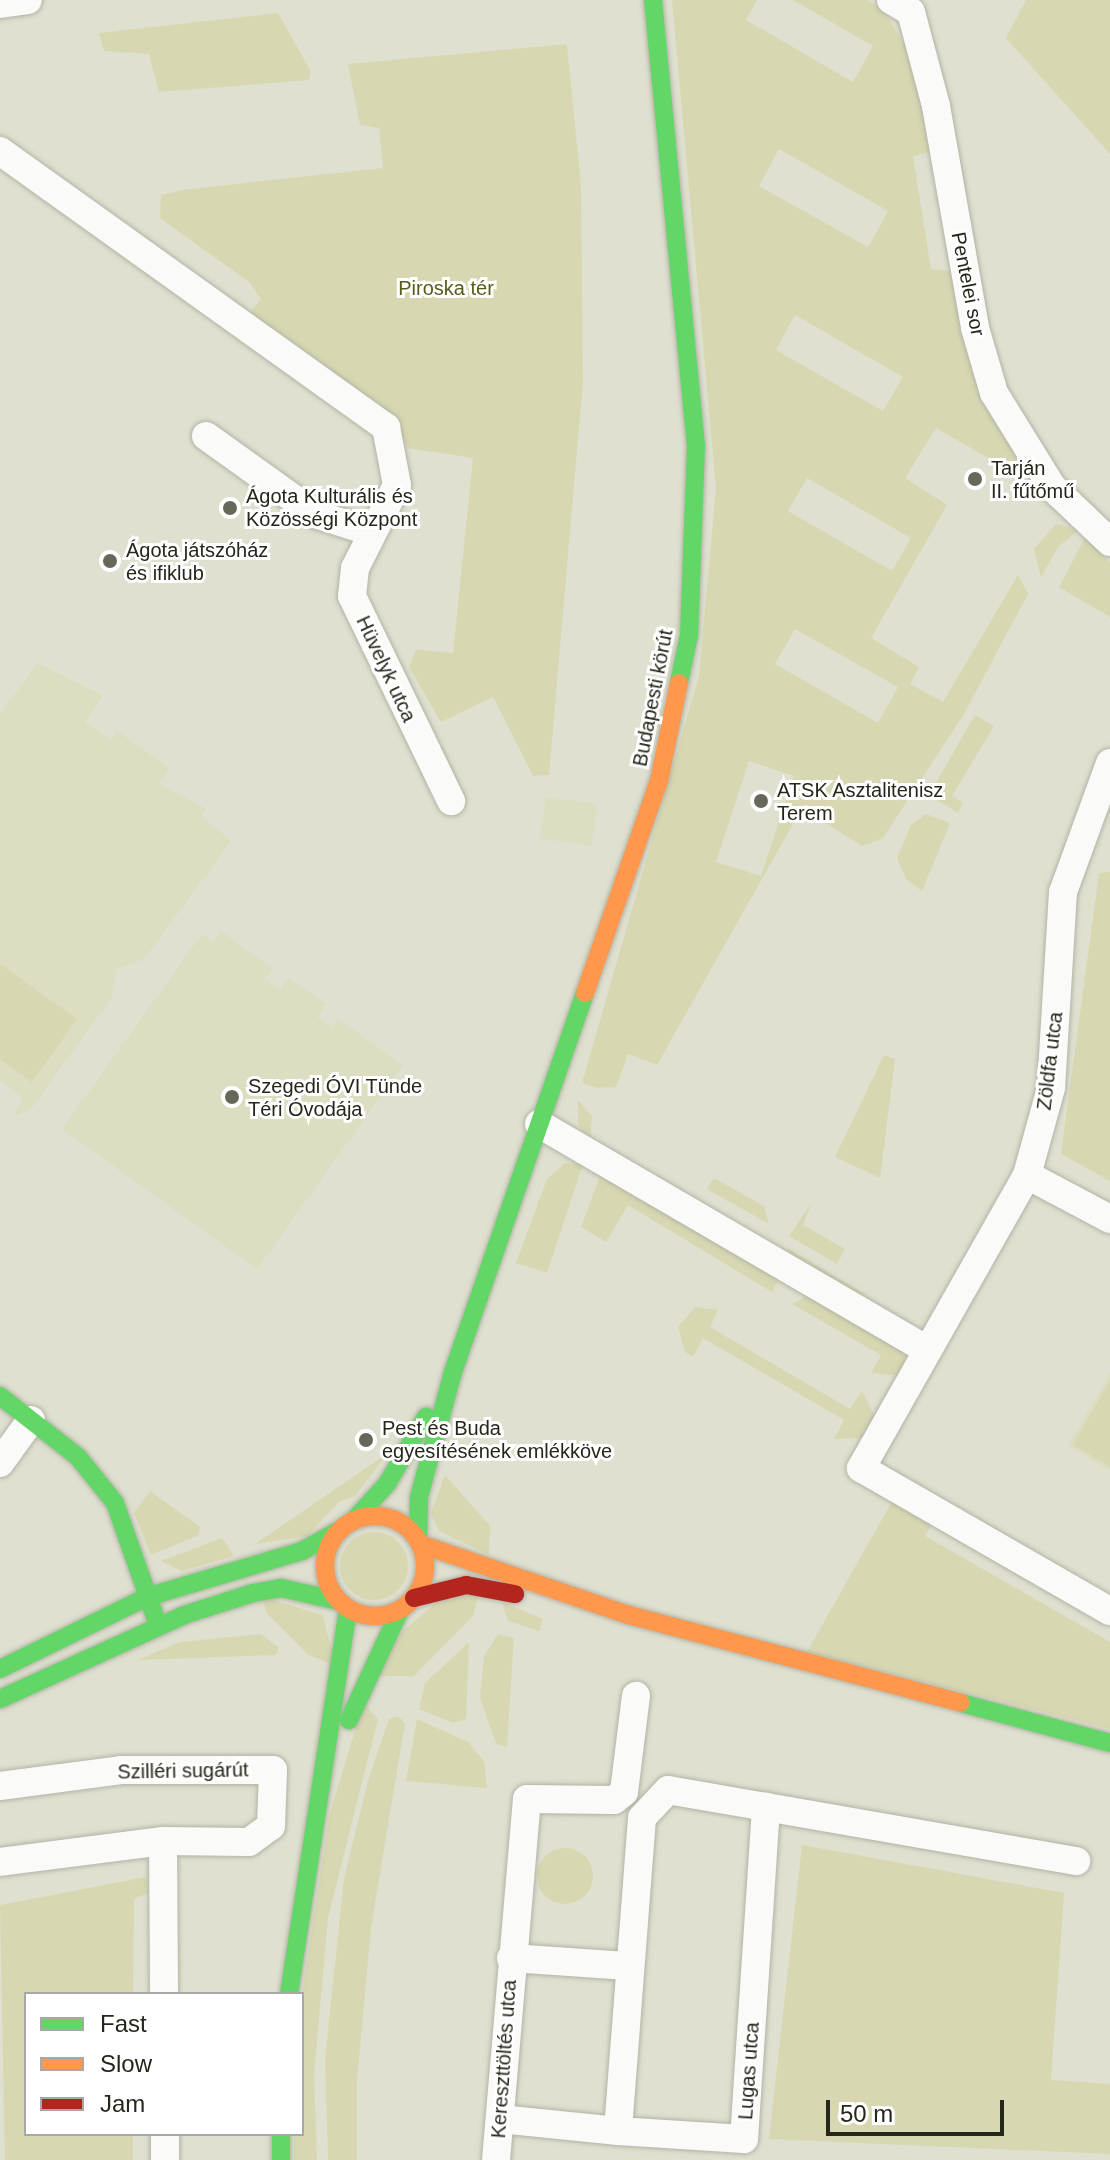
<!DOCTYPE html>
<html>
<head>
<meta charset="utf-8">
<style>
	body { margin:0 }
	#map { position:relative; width:1110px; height:2160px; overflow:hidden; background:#dfe0cf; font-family:Arial,sans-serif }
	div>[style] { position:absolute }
	.built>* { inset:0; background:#dcddc1; transform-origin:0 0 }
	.green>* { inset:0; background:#d7d8b1 }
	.round { border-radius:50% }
	.roads { filter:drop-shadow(0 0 2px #b2b3a6) drop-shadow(0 0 2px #b2b3a6) }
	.street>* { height:28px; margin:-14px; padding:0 14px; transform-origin:14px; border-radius:14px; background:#fafaf8 }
	.fast>* { height:18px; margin:-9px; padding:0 9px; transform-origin:9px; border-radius:9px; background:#63d668 }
	.slow>* { height:18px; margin:-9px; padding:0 9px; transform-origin:9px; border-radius:9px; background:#ff974d }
	.slow>.ring { margin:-9px; padding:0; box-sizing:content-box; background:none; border:18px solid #ff974d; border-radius:50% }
	.jam>* { height:18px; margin:-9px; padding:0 9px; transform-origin:9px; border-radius:9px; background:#b3261e }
	.dots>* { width:22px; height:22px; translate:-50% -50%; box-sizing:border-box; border:4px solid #fff; border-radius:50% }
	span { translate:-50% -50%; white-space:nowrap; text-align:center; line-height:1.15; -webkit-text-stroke:6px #fff; paint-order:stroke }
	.street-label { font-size:20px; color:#26261b }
	.park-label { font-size:20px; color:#5b5a1d }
	.poi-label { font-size:20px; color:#26261b }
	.left { translate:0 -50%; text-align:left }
	.legend { position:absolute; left:24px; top:1992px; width:280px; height:144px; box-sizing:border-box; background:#fff; border:2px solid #a8a8a4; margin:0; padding:10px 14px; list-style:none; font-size:24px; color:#26261b }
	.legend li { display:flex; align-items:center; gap:16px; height:40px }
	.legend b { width:40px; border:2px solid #a8a8a4 }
	.scale { position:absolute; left:826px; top:2100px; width:178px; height:36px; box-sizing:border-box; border:4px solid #26261b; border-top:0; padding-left:10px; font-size:24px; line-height:28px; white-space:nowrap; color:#26261b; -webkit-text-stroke:6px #fff; paint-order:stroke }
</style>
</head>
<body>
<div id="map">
	<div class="built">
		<div style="clip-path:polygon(37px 663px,103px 696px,85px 722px,110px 740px,117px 731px,170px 768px,159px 784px,206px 809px,201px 816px,231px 841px,144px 959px,116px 969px,112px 997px,31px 1109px,14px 1117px,23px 1098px,0 1081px,0 715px)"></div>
		<div style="left:546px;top:797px;width:52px;height:42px;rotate:8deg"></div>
		<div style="clip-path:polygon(221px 931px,272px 968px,265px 979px,280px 990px,289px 978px,326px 1004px,317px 1017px,332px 1028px,338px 1019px,403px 1065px,257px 1269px,62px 1129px,202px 934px,213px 942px)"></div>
		<div style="clip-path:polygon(1110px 1373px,1110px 1471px,1068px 1446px)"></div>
	</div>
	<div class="green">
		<div style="clip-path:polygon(evenodd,672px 0,757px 0,746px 20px,853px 82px,873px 46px,793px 0,867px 0,882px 9px,912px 56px,929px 152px,913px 156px,931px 269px,951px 271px,973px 375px,1022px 467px,1016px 474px,936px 428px,905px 478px,947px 505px,871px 638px,919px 667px,910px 684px,943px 702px,1018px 575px,1028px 594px,964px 714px,883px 838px,862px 846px,802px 808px,657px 1065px,628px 1054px,616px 1087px,597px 1088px,582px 1083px,699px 676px,716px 488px,672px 0,779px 149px,888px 211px,868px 247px,759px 186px,779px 149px,672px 0,795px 315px,903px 377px,883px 411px,776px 350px,795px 315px,672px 0,807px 478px,911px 538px,892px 571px,788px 511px,807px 478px,672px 0,795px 629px,898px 687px,878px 723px,775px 664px,795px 629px,672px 0,749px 761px,794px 776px,761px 876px,716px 862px,749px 761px)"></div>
		<div style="clip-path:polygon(1026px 0,1110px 0,1110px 154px,1006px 38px)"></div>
		<div style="clip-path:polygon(278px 13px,311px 72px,309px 80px,159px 92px,149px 54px,104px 51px,99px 33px)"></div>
		<div style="clip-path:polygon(567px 44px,581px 185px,583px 381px,549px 775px,533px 776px,493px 697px,441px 722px,409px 667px,416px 650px,453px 653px,473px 458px,408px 448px,386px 413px,247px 316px,261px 299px,249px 282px,160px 218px,161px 195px,182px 190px,383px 168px,379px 128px,360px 125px,348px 64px)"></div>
		<div style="clip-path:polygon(1056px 524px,1079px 530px,1059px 546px,1041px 577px,1034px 549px)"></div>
		<div style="clip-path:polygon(1086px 536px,1110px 563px,1110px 617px,1059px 587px)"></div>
		<div style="clip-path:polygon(975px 715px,994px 726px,952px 796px,963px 803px,958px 813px,939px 801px,934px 786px)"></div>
		<div style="clip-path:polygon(926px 814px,950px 823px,922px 891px,906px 879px,897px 858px,911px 825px)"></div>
		<div style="clip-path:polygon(1110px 872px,1110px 1181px,1061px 1154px,1099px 873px)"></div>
		<div style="clip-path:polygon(0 964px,77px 1019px,32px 1082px,0 1059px)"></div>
		<div style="clip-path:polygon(884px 1055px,895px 1059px,880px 1178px,835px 1157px)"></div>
		<div style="clip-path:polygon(578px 1100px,592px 1116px,590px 1142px,578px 1125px)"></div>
		<div style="clip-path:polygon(565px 1163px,583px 1164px,547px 1273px,516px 1263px,547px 1179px)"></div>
		<div style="clip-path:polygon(601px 1173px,780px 1277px,772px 1292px,628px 1205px,606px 1242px,581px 1227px)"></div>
		<div style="clip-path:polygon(714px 1178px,764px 1206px,769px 1224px,707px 1189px)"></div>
		<div style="clip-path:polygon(812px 1202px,803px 1225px,845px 1249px,837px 1264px,789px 1236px)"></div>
		<div style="clip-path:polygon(786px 1247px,865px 1294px,863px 1298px,793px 1258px)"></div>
		<div style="clip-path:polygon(810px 1295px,899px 1346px,906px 1360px,900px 1376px,871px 1373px,881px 1355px,792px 1304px)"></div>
		<div style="clip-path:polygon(695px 1307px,718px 1310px,710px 1327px,850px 1409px,862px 1391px,875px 1417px,862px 1438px,834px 1439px,844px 1420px,703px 1338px,693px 1357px,685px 1352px,678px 1327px)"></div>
		<div style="clip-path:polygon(1110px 1380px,1110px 1467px,1073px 1445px)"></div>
		<div style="clip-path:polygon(388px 1453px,355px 1496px,339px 1502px,307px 1536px,255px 1544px)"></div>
		<div style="clip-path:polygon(445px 1475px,490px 1526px,489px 1555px,439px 1531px,431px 1514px)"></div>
		<div style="clip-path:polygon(150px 1491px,200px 1527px,199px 1535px,151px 1555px,134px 1513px)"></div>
		<div style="clip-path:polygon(894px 1498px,933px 1522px,925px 1536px,1110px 1642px,1110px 1729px,807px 1652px)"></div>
		<div class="round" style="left:340px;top:1532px;width:68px;height:68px"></div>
		<div style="clip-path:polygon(222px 1538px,234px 1556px,182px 1571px,161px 1561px)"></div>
		<div style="clip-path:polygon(479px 1593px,473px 1616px,414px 1676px,375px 1676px,402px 1632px,437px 1602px)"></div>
		<div style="clip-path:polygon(263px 1597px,323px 1615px,335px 1666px,307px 1654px,266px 1613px)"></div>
		<div style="clip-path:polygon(502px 1602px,543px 1619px,539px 1631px,508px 1621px)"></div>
		<div style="clip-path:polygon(261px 1634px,279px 1648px,276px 1655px,138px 1660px,180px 1642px)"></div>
		<div style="clip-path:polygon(498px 1634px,514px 1638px,507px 1747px,496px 1744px,480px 1698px,484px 1656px)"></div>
		<div style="clip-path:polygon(469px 1642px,466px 1719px,453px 1723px,419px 1709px,425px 1683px)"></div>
		<div style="clip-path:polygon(363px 1703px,378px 1719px,328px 1918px,314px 2075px,317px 2160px,294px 2160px,294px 2134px,302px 2134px,302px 1994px,329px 1817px)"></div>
		<div style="clip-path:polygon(398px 1716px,405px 1723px,371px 1928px,357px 2081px,357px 2160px,328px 2160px,325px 2059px,344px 1879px,368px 1781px,389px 1719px)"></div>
		<div style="clip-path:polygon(417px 1719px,468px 1742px,484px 1761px,487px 1788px,406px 1781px)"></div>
		<div style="clip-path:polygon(802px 1845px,1064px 1893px,1051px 2080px,1110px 2084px,1110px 2154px,769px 2139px)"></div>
		<div class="round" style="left:537px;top:1848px;width:56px;height:56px"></div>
		<div style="clip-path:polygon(146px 1877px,148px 1893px,134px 1899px,133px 1994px,26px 1994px,26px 2134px,133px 2134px,133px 2160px,5px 2160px,0 1905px)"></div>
	</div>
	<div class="roads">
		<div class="street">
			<div style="left:891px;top:0;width:23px;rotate:31deg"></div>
			<div style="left:911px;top:12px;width:97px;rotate:75.1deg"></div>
			<div style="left:936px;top:106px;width:225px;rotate:80deg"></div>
			<div style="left:975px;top:328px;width:68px;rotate:73.7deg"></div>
			<div style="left:994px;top:393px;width:110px;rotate:58.3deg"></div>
			<div style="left:1052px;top:487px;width:80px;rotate:43.5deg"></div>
			<div style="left:0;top:4px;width:28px;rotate:-8deg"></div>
			<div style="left:0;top:151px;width:475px;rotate:35.6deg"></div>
			<div style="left:386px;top:427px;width:59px;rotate:79.3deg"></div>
			<div style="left:397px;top:485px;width:93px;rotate:116.8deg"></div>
			<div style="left:355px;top:568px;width:28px;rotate:96deg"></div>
			<div style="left:352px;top:596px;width:228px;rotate:64.2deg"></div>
			<div style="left:206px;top:436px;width:134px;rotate:35.6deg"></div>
			<div style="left:315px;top:514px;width:59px;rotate:17.8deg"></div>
			<div style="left:1110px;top:763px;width:137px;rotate:110deg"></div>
			<div style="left:1063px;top:892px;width:196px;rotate:93.5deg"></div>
			<div style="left:1051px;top:1088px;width:90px;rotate:105.4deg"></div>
			<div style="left:1027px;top:1175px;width:337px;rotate:119.5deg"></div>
			<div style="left:861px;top:1468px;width:287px;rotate:29.9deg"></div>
			<div style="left:539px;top:1124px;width:449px;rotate:30.2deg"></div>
			<div style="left:1027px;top:1175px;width:94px;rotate:27.9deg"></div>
			<div style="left:0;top:1463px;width:53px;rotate:-54.2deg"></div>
			<div style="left:0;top:1786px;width:122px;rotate:-7.5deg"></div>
			<div style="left:121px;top:1770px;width:152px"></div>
			<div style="left:273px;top:1770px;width:56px;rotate:92deg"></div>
			<div style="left:271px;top:1826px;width:27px;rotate:144deg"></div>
			<div style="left:249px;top:1842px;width:86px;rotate:-179.3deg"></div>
			<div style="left:163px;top:1841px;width:164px;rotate:172.7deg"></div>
			<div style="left:766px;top:1807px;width:315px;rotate:9.9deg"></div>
			<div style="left:163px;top:1841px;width:153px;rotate:89.6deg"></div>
			<div style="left:511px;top:1958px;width:117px;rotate:3.9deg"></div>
			<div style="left:500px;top:2119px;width:119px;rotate:5.8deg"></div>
			<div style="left:618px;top:2131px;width:126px;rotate:3.6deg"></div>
			<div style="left:744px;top:2139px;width:333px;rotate:-86.2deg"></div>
			<div style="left:766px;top:1807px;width:99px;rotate:-170.2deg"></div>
			<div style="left:668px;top:1790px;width:38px;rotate:133deg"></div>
			<div style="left:642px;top:1818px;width:314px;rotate:94.4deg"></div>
			<div style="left:165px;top:2134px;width:26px;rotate:90deg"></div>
			<div style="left:496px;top:2160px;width:362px;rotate:-85.1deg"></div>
			<div style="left:527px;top:1799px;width:87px;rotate:0.7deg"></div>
			<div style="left:614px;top:1800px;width:13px;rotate:-39deg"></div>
			<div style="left:624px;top:1792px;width:97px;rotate:-82.9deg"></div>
		</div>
		<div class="fast">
			<div style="left:653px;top:0;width:448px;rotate:84.5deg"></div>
			<div style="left:696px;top:446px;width:189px;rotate:92.1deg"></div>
			<div style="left:689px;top:635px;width:49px;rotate:101.8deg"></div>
			<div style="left:0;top:1396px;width:99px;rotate:38deg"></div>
			<div style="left:78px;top:1457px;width:59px;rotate:51.2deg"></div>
			<div style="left:115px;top:1503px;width:126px;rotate:70.6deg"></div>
			<div style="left:353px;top:1521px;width:50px;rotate:-47.4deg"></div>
			<div style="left:387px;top:1484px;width:78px;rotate:-59.8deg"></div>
			<div style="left:418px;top:1540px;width:43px;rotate:-88.7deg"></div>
			<div style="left:419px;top:1497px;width:130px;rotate:-74.8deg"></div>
			<div style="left:453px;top:1372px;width:401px;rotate:-70.8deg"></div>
			<div style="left:0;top:1669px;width:164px;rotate:-26.1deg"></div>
			<div style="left:147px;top:1597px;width:162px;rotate:-16.5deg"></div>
			<div style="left:302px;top:1551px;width:43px;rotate:-28.9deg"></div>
			<div style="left:0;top:1699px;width:202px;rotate:-24.5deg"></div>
			<div style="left:184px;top:1615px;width:72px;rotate:-17.7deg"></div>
			<div style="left:253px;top:1593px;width:28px;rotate:-10deg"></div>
			<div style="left:281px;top:1588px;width:59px;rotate:12.6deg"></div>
			<div style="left:961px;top:1703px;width:154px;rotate:15deg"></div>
			<div style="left:349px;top:1720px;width:121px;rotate:-65.1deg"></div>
			<div style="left:289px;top:1994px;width:389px;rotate:-81.3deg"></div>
			<div style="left:281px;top:2134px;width:26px;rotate:90deg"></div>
		</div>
		<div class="slow">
			<div style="left:585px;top:993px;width:225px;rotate:-70.8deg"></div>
			<div style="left:659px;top:781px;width:100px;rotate:-78.5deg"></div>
			<div class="ring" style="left:325px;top:1516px;width:82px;height:82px"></div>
			<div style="left:420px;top:1544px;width:221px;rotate:18.8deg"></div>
			<div style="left:629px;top:1615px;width:343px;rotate:14.8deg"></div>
		</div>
		<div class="jam">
			<div style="left:414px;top:1598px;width:54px;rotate:-14deg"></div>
			<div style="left:466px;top:1585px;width:50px;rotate:10.4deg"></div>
		</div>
	</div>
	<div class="dots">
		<div style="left:975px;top:479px;background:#67675a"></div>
		<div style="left:230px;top:508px;background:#67675a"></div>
		<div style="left:110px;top:561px;background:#67675a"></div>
		<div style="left:761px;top:801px;background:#67675a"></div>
		<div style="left:232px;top:1097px;background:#67675a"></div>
		<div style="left:366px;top:1440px;background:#67675a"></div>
	</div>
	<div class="street-label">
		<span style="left:968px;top:284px;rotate:79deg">Pentelei sor</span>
		<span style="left:386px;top:669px;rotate:65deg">Hüvelyk utca</span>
		<span style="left:653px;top:698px;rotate:-79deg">Budapesti körút</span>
		<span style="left:1050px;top:1061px;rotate:-83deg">Zöldfa utca</span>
		<span style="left:183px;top:1771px;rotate:-1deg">Szilléri sugárút</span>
		<span style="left:504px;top:2059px;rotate:-86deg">Kereszttöltés utca</span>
		<span style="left:749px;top:2071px;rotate:-86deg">Lugas utca</span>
	</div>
	<div class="park-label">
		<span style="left:446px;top:288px">Piroska tér</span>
	</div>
	<div class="poi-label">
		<span class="left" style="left:991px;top:480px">Tarján<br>II. fűtőmű</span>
		<span class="left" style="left:246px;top:508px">Ágota Kulturális és<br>Közösségi Központ</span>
		<span class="left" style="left:126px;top:562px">Ágota játszóház<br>és ifiklub</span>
		<span class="left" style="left:777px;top:802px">ATSK Asztalitenisz<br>Terem</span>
		<span class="left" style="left:248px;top:1098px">Szegedi ÓVI Tünde<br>Téri Óvodája</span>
		<span class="left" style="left:382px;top:1440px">Pest és Buda<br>egyesítésének emlékköve</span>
	</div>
	<ul class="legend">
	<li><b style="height:10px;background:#63d668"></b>Fast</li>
	<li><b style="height:10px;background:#ff974d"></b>Slow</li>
	<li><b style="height:10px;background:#b3261e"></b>Jam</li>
	</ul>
	<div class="scale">50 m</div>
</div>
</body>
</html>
